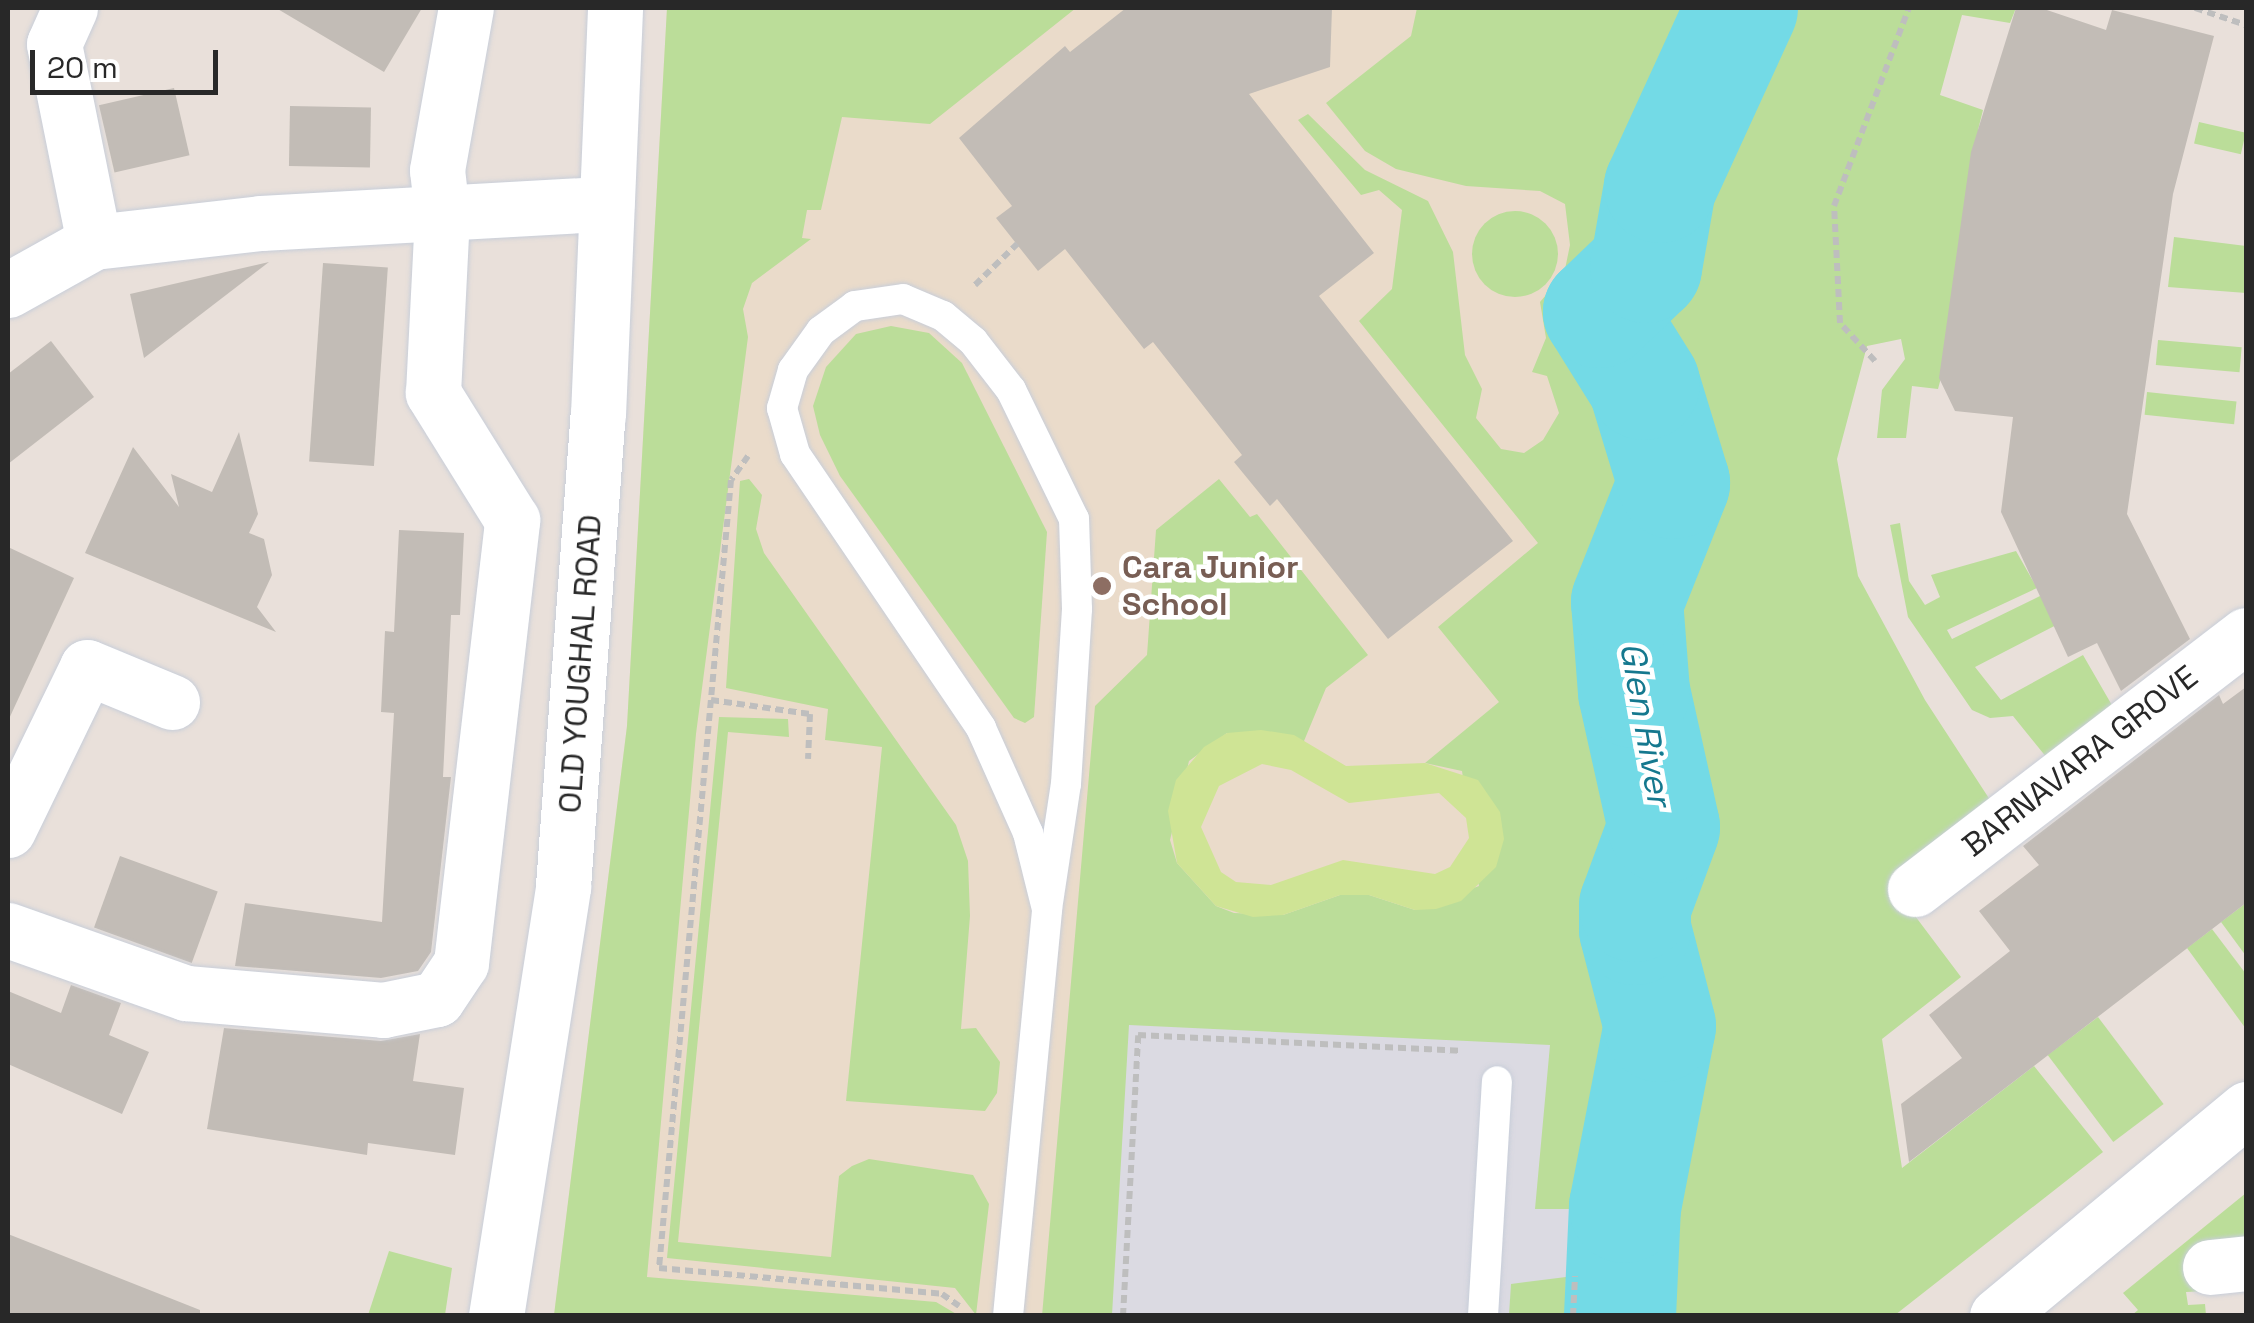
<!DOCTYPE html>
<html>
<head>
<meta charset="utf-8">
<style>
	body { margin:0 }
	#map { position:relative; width:2254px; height:1323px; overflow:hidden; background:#e9e0da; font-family:"Space Grotesk",sans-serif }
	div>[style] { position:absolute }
	.industrial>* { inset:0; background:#dbdae2; transform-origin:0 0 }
	.education>* { inset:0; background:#eadbca }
	.green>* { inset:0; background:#bd9; transform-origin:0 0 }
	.round { border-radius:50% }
	.pitch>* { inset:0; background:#cfe495 }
	.river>* { height:112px; margin:-56px; padding:0 56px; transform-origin:56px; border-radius:56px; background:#73dae6 }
	.building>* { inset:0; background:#c2bcb6; transform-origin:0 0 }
	.path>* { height:6px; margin-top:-3px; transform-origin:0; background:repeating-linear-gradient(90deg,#bebebe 0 8px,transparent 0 13px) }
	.roads { filter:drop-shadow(0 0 2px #c8ced9) drop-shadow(0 0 2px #c8ced9) }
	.service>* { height:30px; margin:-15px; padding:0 15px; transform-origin:15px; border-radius:15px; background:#fff }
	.minor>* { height:55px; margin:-27.5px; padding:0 27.5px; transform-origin:27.5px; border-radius:27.5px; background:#fff }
	.secondary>* { height:55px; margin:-27.5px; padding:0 27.5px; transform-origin:27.5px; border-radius:27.5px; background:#fff }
	.dots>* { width:28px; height:28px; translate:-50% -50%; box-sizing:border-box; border:5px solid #fff; border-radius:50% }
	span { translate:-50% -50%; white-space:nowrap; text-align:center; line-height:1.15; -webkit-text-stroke:9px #fff; paint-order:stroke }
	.education-label { font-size:32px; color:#785e54; font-weight:700 }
	.left { translate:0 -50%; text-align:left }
	.street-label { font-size:32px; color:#282828 }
	.water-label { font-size:35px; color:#15788e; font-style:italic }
	.frame { position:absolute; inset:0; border:10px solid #282828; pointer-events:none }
	.scale { position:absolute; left:30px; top:50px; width:188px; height:45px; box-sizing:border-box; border:5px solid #282828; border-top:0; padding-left:12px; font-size:30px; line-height:35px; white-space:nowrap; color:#282828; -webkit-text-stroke:8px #fff; paint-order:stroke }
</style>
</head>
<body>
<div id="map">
	<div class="industrial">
		<div style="left:1088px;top:1011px;width:511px;height:305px;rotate:3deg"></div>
	</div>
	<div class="education">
		<div style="clip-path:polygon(667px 8px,1628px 8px,1563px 1037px,1089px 1011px,1074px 1315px,554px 1316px,627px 726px)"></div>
	</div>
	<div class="green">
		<div style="clip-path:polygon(667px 8px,1076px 8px,930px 124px,842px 117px,821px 210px,807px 210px,802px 238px,811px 239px,752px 283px,743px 309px,748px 337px,696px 734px,647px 1277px,936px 1302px,958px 1315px,554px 1315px,627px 726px)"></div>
		<div style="clip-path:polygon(1417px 8px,2016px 8px,2010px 23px,1962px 15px,1940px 95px,1983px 110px,1978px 130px,2006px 136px,1938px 389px,1912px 386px,1906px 438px,1877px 438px,1882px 390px,1905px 359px,1901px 339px,1867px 346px,1837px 459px,1858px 576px,1925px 700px,1992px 803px,1891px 884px,1961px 977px,1882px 1039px,1902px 1168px,2034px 1066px,2103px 1152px,1895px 1315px,1581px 1315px,1587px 1209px,1535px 1209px,1550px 1045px,1129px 1025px,1112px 1315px,1042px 1316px,1095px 706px,1147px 655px,1156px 530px,1219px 479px,1250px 517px,1257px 514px,1368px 655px,1326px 688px,1304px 741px,1227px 733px,1189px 761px,1170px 840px,1177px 863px,1216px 906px,1234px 913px,1283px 915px,1340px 895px,1369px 895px,1415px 910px,1479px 886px,1462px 771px,1425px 763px,1499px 702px,1438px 627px,1538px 543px,1359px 321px,1392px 289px,1402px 210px,1379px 190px,1361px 195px,1298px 120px,1308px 114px,1365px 170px,1428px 201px,1453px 252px,1465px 355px,1482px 389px,1476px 418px,1501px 449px,1524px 453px,1543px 440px,1559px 413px,1547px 376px,1532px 372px,1546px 338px,1540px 302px,1564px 274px,1570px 245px,1565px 204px,1540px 191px,1466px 186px,1396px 169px,1365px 151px,1326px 103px,1411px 36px)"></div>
		<div style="left:2199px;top:122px;width:48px;height:22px;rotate:13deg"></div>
		<div class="round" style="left:1472px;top:211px;width:86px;height:86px"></div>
		<div style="clip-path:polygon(2174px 237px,2246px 246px,2246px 293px,2168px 287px)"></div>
		<div style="clip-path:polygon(891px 326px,929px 333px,962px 363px,1047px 532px,1034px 717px,1025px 723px,1014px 718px,840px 476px,820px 435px,813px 406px,826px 367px,856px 334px)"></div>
		<div style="left:2158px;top:340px;width:84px;height:25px;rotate:5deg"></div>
		<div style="left:2147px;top:392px;width:90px;height:23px;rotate:6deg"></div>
		<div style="clip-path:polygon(749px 479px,762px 495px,756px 529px,764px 553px,956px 825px,968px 861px,970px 916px,961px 1029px,976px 1028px,1000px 1062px,997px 1093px,985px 1111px,846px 1101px,882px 747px,825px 740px,828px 709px,726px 688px,740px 481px)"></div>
		<div style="clip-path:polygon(1900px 523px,1909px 581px,1925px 605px,1940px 597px,1931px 575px,2016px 551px,2037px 588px,1947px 630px,1952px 639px,2040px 596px,2066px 620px,1975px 667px,2001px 700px,2083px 655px,2113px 707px,2047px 758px,2013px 716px,1990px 718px,1972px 710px,1908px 617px,1890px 525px)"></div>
		<div style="clip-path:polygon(719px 717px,788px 719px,789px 737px,728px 732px,678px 1242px,831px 1257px,839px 1176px,852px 1166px,869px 1159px,973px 1175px,989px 1204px,976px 1315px,955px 1288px,667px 1258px)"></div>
		<div style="clip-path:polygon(2246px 903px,2246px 956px,2221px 922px)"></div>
		<div style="clip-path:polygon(2212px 929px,2246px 974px,2246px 1029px,2187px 948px)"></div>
		<div style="left:2098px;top:1017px;width:109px;height:63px;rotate:53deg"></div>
		<div style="clip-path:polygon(2246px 1193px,2246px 1237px,2205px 1291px,2186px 1292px,2188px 1305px,2205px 1304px,2206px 1315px,2132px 1315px,2138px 1310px,2123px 1293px)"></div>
		<div style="clip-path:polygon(389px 1251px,452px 1268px,445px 1315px,368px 1315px)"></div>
		<div style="clip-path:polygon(1566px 1277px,1565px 1315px,1509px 1315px,1511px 1284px)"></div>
	</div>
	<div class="pitch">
		<div style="clip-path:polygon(evenodd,1261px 730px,1294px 735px,1346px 766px,1425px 763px,1478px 780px,1500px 812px,1504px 839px,1496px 867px,1461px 901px,1436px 909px,1415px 910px,1369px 895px,1340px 895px,1283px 915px,1253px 917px,1216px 906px,1177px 863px,1168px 811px,1176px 780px,1204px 747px,1227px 733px,1261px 730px,1262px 764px,1291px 770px,1349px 803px,1439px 793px,1466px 818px,1469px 838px,1450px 867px,1435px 874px,1343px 860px,1271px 885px,1236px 882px,1221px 872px,1201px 827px,1219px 786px,1262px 764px)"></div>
	</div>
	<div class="river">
		<div style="left:1620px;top:1316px;width:109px;rotate:-87.4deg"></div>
		<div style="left:1625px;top:1207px;width:184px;rotate:-79.1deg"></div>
		<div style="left:1660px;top:1026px;width:100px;rotate:-104.5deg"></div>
		<div style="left:1635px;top:929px;width:23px;rotate:-90deg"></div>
		<div style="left:1635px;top:906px;width:84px;rotate:-69.8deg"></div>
		<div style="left:1664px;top:827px;width:138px;rotate:-102.5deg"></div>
		<div style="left:1634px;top:692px;width:90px;rotate:-94.4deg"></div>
		<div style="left:1627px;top:602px;width:128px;rotate:-68.4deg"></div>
		<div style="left:1674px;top:483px;width:103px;rotate:-106.9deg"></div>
		<div style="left:1644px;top:384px;width:85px;rotate:-122deg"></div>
		<div style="left:1599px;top:312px;width:65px;rotate:-43.8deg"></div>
		<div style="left:1646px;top:267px;width:81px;rotate:-80.1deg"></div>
		<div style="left:1660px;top:187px;width:197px;rotate:-65.4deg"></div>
	</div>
	<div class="building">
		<div style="clip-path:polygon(276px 8px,422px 8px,384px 72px)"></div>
		<div style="clip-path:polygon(1126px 8px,1332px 8px,1330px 67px,1249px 94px,1374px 253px,1319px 296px,1513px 541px,1388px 639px,1277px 499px,1270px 506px,1234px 462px,1242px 455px,1153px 342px,1144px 349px,1065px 249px,1038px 271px,996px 218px,1012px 206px,959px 138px,1065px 46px,1070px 52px)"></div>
		<div style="clip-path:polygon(2016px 8px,2041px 8px,2106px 30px,2112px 10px,2214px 36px,2173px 194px,2127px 514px,2190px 639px,2121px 691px,2097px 643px,2068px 657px,2001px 512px,2013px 417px,1955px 411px,1939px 378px,1971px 152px)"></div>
		<div style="left:174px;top:88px;width:69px;height:77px;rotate:77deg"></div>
		<div style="left:290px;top:106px;width:81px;height:60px;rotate:1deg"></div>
		<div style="clip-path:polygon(269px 262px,144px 358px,130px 294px)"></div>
		<div style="left:323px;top:263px;width:65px;height:199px;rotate:4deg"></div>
		<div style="clip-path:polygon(51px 341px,94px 397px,8px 464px,8px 374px)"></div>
		<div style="clip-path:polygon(239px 432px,258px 514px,249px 533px,264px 539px,272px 575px,257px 607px,276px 632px,85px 553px,133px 447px,179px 507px,171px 474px,212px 492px)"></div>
		<div style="clip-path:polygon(399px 530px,464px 533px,460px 615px,451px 615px,443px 777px,451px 777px,431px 952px,418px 971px,381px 978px,235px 966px,245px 903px,382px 922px,394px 713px,381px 712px,385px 631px,394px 632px)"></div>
		<div style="clip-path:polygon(8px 547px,74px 578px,8px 721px)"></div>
		<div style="clip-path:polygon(2246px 687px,2246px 903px,1909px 1162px,1901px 1104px,1962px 1058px,1929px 1015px,2010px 951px,1979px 911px,2039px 865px,2023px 846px,2219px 695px,2223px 704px)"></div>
		<div style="left:120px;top:856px;width:104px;height:76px;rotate:20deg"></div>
		<div style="clip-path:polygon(71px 985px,121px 1003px,109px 1035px,149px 1052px,122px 1114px,8px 1064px,8px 991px,61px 1013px)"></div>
		<div style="clip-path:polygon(224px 1028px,381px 1041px,420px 1034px,413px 1081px,464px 1088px,455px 1155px,368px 1143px,367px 1155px,207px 1129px)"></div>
		<div style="clip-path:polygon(8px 1234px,200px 1310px,200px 1316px,8px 1316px)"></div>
	</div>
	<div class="path">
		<div style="left:2195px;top:8px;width:54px;rotate:18.4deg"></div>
		<div style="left:975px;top:285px;width:59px;rotate:-44.3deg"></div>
		<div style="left:1875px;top:361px;width:52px;rotate:-132.6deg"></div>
		<div style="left:1840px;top:323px;width:117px;rotate:-92.9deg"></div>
		<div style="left:1834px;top:206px;width:212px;rotate:-69.3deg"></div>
		<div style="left:748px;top:456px;width:29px;rotate:125deg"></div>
		<div style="left:731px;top:480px;width:791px;rotate:95.22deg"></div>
		<div style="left:659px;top:1268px;width:284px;rotate:5.2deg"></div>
		<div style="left:942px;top:1294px;width:21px;rotate:35deg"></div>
		<div style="left:711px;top:700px;width:100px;rotate:8deg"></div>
		<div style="left:810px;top:714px;width:45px;rotate:92.5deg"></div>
		<div style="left:1123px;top:1316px;width:281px;rotate:-86.9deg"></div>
		<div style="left:1138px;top:1035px;width:322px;rotate:2.8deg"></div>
		<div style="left:1573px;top:1316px;width:40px;rotate:-87.1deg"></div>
	</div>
	<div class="roads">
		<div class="service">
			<div style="left:1008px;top:1316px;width:409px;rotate:-84.5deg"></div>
			<div style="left:1047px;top:909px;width:126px;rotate:-81.4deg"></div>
			<div style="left:1066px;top:784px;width:175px;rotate:-86.4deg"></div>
			<div style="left:1077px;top:609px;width:90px;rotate:-91.9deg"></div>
			<div style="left:1074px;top:519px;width:144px;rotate:-116deg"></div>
			<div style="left:1011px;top:390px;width:62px;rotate:-127.8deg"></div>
			<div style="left:973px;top:341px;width:39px;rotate:-140deg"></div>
			<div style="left:943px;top:316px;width:43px;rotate:-157deg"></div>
			<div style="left:903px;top:299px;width:49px;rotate:171.7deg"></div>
			<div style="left:855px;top:306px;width:42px;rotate:143.7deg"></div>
			<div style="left:821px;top:331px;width:48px;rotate:125.7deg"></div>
			<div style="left:793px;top:370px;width:40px;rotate:106deg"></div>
			<div style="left:782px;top:408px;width:48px;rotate:74.2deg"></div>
			<div style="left:795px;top:454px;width:331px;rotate:55.8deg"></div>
			<div style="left:981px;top:728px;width:115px;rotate:65.9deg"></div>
			<div style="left:1028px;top:833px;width:78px;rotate:76deg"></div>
			<div style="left:1483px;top:1316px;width:235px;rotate:-86.6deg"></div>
		</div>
		<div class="minor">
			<div style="left:70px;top:8px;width:39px;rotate:114deg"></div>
			<div style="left:54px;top:44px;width:202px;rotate:78.6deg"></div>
			<div style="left:8px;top:290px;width:98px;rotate:-29.2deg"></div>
			<div style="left:94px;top:242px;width:168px;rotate:-6.5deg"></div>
			<div style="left:261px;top:223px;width:346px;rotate:-3.2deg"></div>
			<div style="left:8px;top:830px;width:181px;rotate:-64.1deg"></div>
			<div style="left:87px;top:667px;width:92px;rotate:22.4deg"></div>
			<div style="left:1915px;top:889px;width:417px;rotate:-37.5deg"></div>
			<div style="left:8px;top:930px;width:189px;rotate:19.5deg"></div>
			<div style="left:186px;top:993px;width:198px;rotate:4.9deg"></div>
			<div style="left:383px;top:1010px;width:55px;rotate:-11.5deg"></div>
			<div style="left:437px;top:999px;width:43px;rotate:-56.3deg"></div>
			<div style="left:461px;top:963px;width:446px;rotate:-83.4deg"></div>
			<div style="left:512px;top:520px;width:150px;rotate:-121.9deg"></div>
			<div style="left:433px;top:393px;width:180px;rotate:-87.1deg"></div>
			<div style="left:442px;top:213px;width:43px;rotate:-96.6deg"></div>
			<div style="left:437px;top:170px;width:165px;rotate:-79.9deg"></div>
			<div style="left:2210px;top:1267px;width:36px;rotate:-6deg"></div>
			<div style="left:1997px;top:1316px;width:324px;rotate:-39.7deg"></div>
		</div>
		<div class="secondary">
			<div style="left:496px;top:1316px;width:435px;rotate:-81.1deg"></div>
			<div style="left:563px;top:886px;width:472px;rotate:-85.8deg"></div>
			<div style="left:598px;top:415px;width:407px;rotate:-87.6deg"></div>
		</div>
	</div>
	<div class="dots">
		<div style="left:1102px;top:586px;background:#8d6e63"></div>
	</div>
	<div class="education-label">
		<span class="left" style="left:1122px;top:586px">Cara Junior<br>School</span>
	</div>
	<div class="street-label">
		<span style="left:580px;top:664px;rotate:-86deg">OLD YOUGHAL ROAD</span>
		<span style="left:2080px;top:761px;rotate:-38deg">BARNAVARA GROVE</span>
	</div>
	<div class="water-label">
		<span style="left:1646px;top:724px;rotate:80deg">Glen River</span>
	</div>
	<div class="frame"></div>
	<div class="scale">20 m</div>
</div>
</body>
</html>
